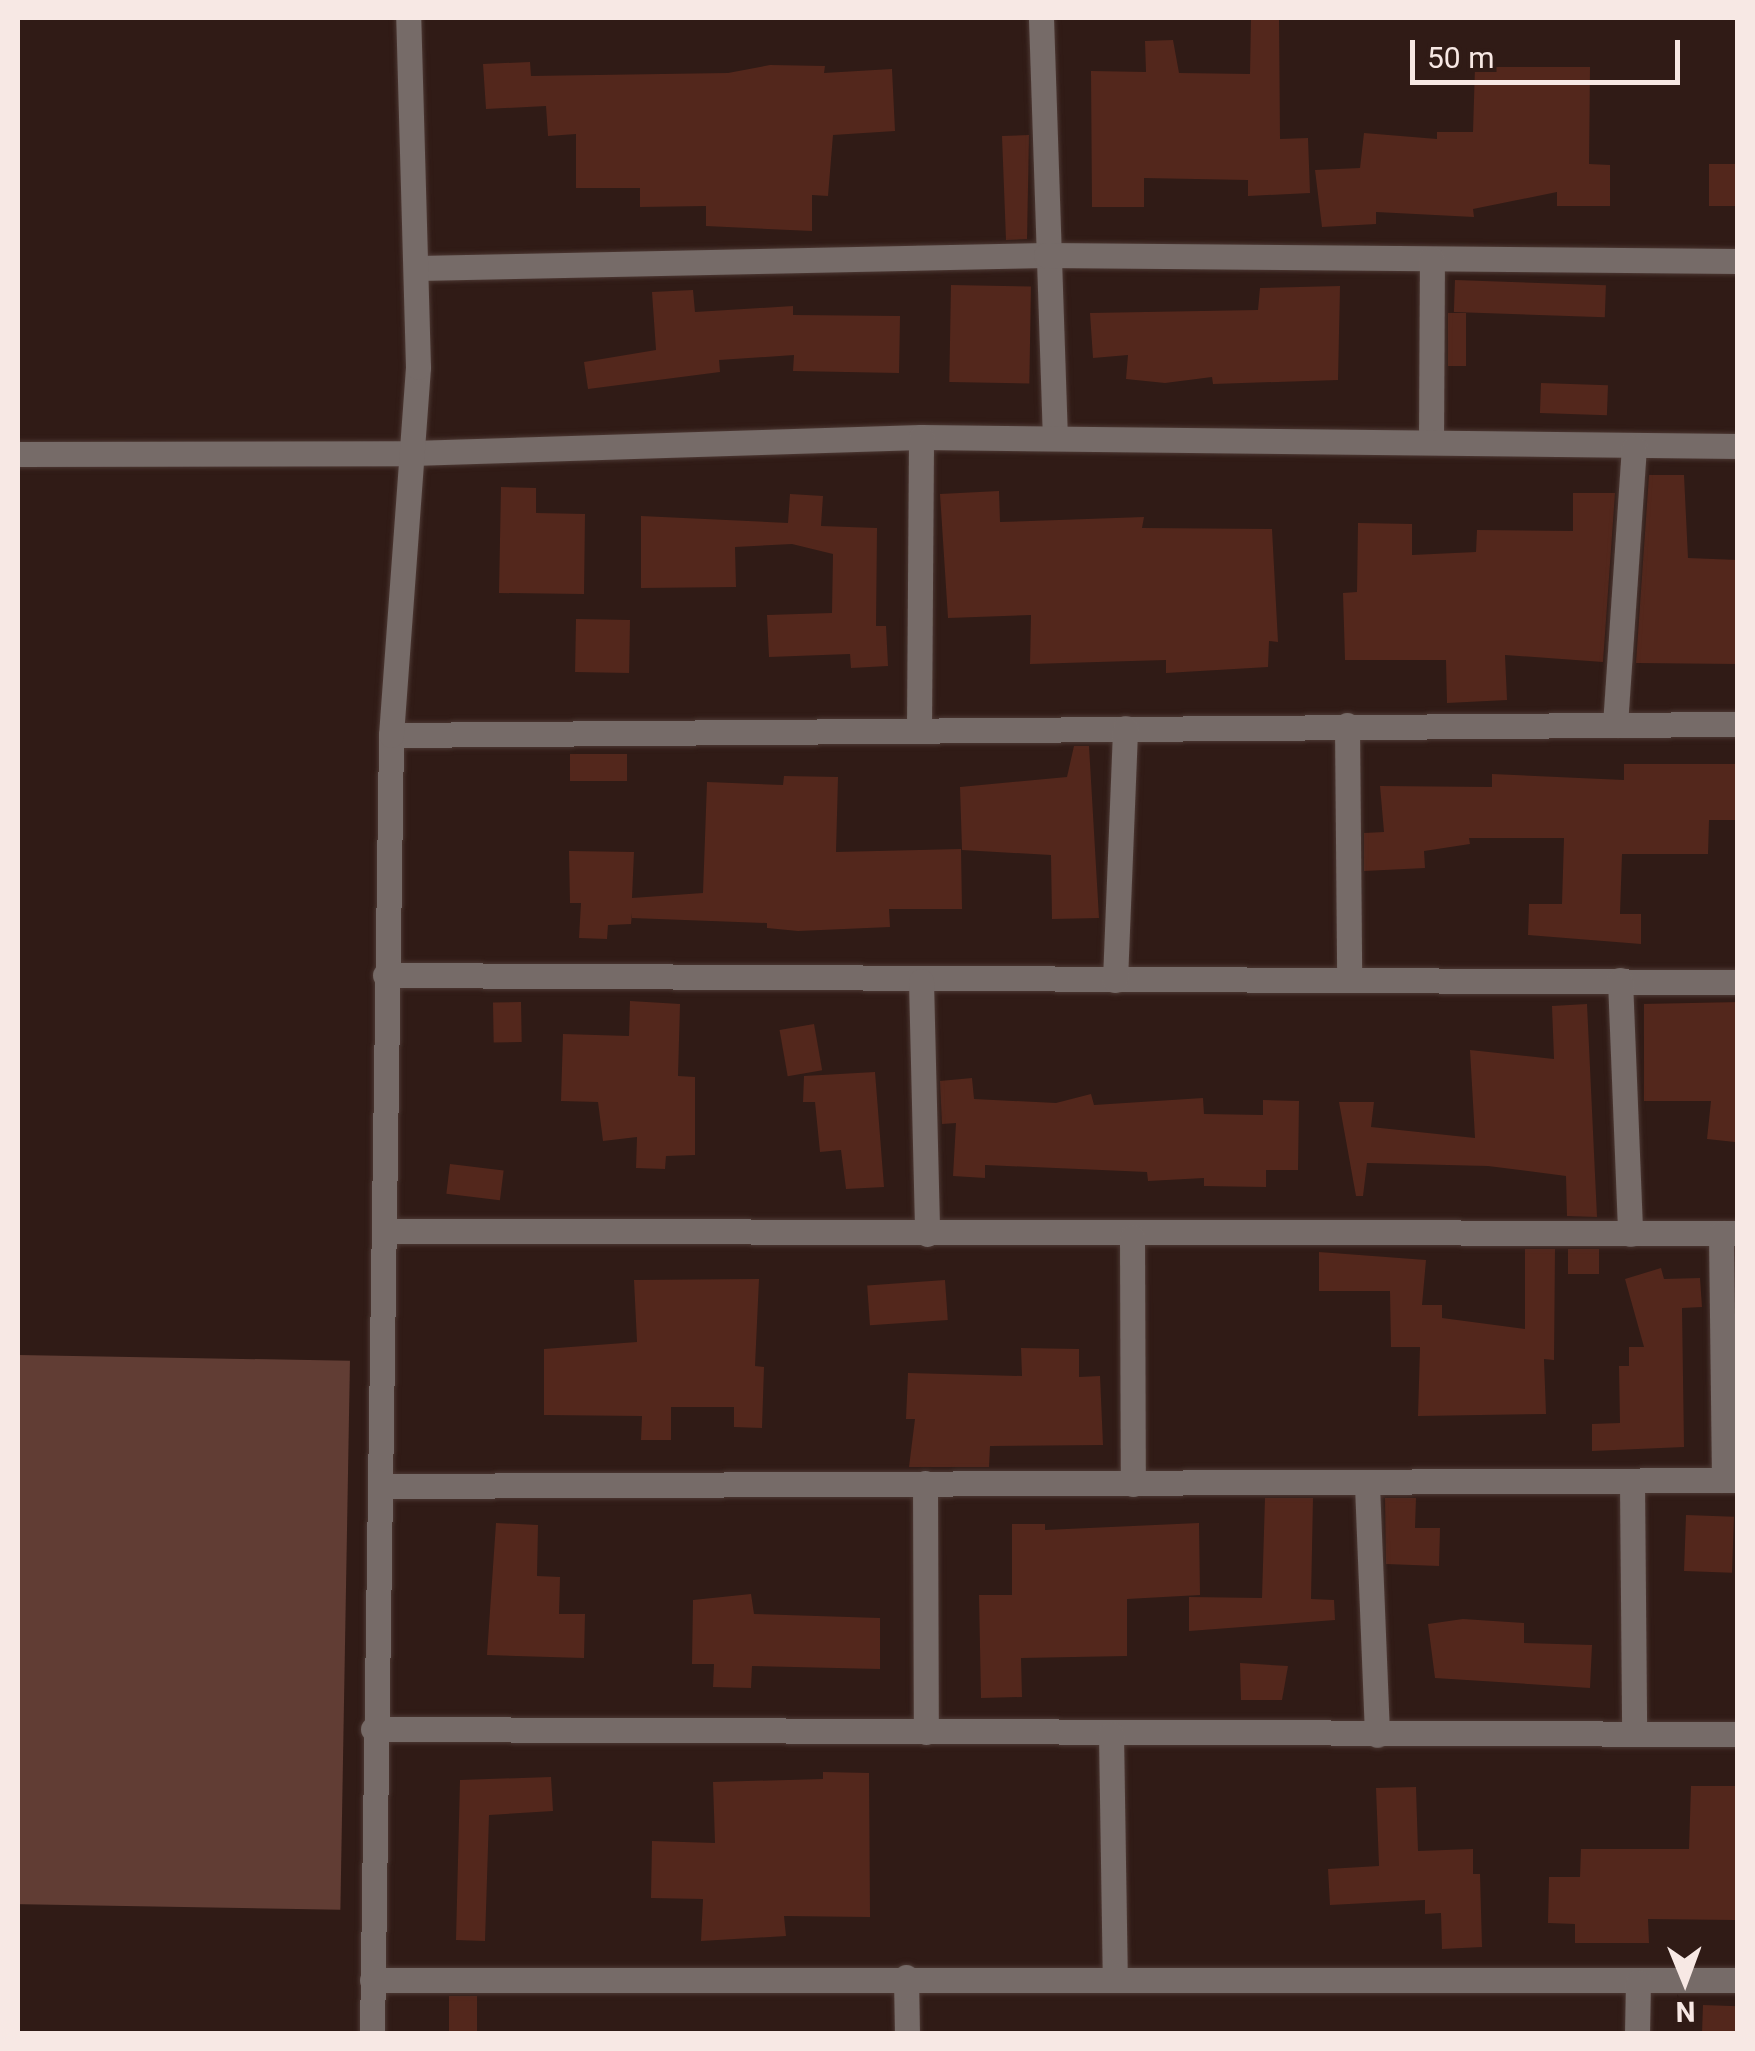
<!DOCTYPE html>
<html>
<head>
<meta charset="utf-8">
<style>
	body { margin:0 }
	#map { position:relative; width:1755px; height:2051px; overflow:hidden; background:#301b16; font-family:Roboto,sans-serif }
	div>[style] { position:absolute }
	.green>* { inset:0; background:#613d34; transform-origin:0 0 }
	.building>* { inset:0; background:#53271c; transform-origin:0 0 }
	.roads { filter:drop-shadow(0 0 2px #4c3833) drop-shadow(0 0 2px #4c3833) }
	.minor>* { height:25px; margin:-12.5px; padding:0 12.5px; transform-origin:12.5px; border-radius:12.5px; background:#766b68 }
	span { translate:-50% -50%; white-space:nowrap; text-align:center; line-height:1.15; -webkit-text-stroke:9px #301b16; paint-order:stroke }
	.frame { position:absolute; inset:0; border:20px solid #f7e8e4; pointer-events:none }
	.north { position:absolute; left:1635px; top:1931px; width:100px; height:100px; -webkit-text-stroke:8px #301b16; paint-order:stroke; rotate:179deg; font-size:28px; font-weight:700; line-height:40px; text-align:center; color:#f7e8e4 }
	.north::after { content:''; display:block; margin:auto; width:35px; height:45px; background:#f7e8e4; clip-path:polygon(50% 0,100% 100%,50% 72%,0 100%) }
	.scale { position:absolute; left:1410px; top:40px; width:270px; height:45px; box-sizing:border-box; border:5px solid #f7e8e4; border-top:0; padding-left:12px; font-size:30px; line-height:35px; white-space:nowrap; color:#f7e8e4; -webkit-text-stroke:8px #301b16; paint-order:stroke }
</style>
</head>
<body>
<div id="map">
	<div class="green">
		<div style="left:18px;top:1355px;width:332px;height:549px;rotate:1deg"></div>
	</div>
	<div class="building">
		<div style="clip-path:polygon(1251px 18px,1279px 18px,1280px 139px,1308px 138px,1310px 193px,1248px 196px,1248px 180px,1144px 178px,1144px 207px,1092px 207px,1091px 71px,1146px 72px,1145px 41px,1173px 40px,1179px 73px,1250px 74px)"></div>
		<div style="clip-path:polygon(530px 62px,531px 76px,728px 73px,770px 65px,825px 66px,824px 73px,892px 69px,895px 131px,833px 135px,828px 196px,812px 195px,812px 231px,706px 226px,706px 206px,640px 207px,640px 188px,576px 188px,576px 134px,548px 136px,546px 106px,486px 109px,483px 64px)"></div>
		<div style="clip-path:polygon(1475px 67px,1590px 67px,1589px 164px,1610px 165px,1610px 206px,1557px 206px,1557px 192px,1473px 209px,1474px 217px,1376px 212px,1376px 224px,1322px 227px,1315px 170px,1360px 168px,1364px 133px,1437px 139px,1437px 132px,1473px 132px)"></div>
		<div style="clip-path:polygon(1029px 135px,1027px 239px,1006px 240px,1002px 136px)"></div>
		<div style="left:1738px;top:164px;width:42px;height:29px;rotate:90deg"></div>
		<div style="left:1455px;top:280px;width:151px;height:32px;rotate:2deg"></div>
		<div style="left:951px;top:285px;width:80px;height:97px;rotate:1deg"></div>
		<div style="clip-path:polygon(1340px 286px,1338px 380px,1213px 384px,1212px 377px,1165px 383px,1126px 379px,1128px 355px,1093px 358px,1090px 313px,1258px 310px,1260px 288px)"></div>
		<div style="clip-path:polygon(693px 290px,695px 312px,793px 306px,793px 315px,900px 316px,899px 373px,793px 371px,794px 355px,719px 360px,720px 372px,588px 389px,584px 362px,656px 350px,652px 292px)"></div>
		<div style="left:1448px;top:313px;width:18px;height:53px"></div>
		<div style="left:1541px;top:383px;width:67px;height:30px;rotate:2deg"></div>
		<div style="clip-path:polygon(1649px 475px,1684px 475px,1688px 558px,1738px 560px,1738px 664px,1636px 663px)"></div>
		<div style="clip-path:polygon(501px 487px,536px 488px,536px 513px,585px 514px,584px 594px,499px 593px)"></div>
		<div style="clip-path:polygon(999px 491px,1000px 522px,1144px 517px,1142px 528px,1272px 529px,1278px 642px,1269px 641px,1268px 667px,1166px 673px,1166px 660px,1030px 664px,1031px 615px,948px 618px,940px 494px)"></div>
		<div style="clip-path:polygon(1573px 493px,1615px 493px,1603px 662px,1505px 655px,1507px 700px,1447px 703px,1446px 660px,1345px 660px,1343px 593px,1357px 592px,1358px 523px,1412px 524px,1412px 555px,1476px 552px,1477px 530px,1573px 531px)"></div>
		<div style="clip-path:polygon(790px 494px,823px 496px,821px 526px,877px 528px,876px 626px,886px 626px,888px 666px,851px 668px,850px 654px,769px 657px,767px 615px,832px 613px,833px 554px,792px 544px,735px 547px,736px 587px,641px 588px,641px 516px,788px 523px)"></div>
		<div style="left:576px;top:619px;width:54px;height:53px;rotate:1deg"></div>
		<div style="clip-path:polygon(1074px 746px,1089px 746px,1099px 918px,1052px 919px,1051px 855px,962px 850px,960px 787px,1067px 777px)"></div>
		<div style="left:570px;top:754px;width:57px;height:27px"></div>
		<div style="clip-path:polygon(1624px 764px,1738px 764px,1738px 820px,1709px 820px,1708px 854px,1622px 854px,1620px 914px,1641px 914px,1641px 944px,1528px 935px,1529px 904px,1562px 904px,1564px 838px,1469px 838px,1470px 844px,1424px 851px,1425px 868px,1364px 871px,1364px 833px,1384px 832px,1380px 786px,1492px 787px,1492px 774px,1624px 780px)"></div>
		<div style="clip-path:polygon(784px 776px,838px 777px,836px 852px,961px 849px,962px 909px,889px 909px,890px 927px,798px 931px,767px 928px,767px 923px,632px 918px,632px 913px,631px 924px,608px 925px,607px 939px,579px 938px,581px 903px,570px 903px,569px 851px,634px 852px,632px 898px,703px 893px,707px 782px,783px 785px)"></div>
		<div style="clip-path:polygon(630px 1001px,680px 1004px,678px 1076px,695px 1077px,695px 1155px,666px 1156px,665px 1169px,636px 1168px,637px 1137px,603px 1141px,598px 1102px,561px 1101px,563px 1034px,629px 1036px)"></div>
		<div style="left:521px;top:1002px;width:40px;height:28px;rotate:89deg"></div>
		<div style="clip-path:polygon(1738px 1002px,1735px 1142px,1707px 1139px,1711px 1101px,1644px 1101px,1644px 1004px)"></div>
		<div style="clip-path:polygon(1587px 1004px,1597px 1217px,1567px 1216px,1566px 1176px,1488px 1166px,1367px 1163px,1363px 1196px,1356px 1196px,1339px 1102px,1374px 1102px,1371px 1127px,1475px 1138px,1470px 1050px,1554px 1059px,1552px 1006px)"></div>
		<div style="left:814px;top:1024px;width:47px;height:35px;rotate:80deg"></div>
		<div style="clip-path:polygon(875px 1072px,884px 1187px,846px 1189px,841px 1150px,820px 1152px,815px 1102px,803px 1102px,804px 1076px)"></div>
		<div style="clip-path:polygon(972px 1078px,974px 1099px,1056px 1103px,1091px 1094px,1094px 1105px,1203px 1098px,1204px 1114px,1263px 1115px,1263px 1100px,1299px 1101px,1298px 1170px,1266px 1170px,1266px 1187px,1204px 1186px,1204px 1178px,1148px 1181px,1147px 1172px,985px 1165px,985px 1178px,953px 1176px,956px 1123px,942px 1124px,940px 1081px)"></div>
		<div style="left:450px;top:1164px;width:54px;height:30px;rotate:7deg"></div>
		<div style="clip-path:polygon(1525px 1249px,1555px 1249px,1554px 1360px,1544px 1359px,1546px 1414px,1418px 1416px,1420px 1347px,1391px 1347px,1390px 1291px,1319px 1291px,1319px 1252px,1426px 1260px,1422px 1305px,1442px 1305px,1442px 1318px,1525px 1329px)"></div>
		<div style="left:1568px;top:1249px;width:31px;height:25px"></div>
		<div style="clip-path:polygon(1661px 1268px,1664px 1279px,1700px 1278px,1702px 1307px,1682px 1308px,1684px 1447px,1592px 1451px,1592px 1424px,1620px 1423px,1619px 1366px,1629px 1366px,1629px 1347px,1644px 1347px,1625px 1279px)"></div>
		<div style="clip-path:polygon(759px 1279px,755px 1366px,764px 1367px,762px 1428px,734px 1427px,734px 1407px,671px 1407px,671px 1440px,641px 1440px,642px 1416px,544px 1415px,544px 1349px,637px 1342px,634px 1280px)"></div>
		<div style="left:945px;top:1280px;width:40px;height:78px;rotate:86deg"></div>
		<div style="clip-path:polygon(1021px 1348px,1079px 1349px,1079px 1377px,1100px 1376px,1103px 1445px,990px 1446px,989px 1467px,909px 1467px,915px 1419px,906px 1419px,908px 1373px,1022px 1376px)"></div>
		<div style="clip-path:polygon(1265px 1498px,1313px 1498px,1311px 1599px,1334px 1600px,1335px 1620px,1189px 1631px,1189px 1597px,1262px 1598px)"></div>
		<div style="clip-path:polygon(1385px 1498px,1416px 1498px,1415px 1528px,1440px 1528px,1439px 1566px,1386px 1564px)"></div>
		<div style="left:1686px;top:1515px;width:48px;height:56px;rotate:2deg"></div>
		<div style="clip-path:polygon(496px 1523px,538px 1525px,537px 1576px,560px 1577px,559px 1614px,585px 1614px,584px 1658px,487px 1655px)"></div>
		<div style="clip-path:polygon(1199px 1523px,1200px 1595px,1127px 1599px,1127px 1656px,1021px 1658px,1022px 1697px,981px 1698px,979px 1595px,1012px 1595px,1012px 1524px,1045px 1524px,1045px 1530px)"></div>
		<div style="clip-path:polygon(751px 1594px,754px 1614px,880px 1618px,880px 1669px,752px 1666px,751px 1688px,713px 1687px,714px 1664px,692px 1664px,693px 1600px)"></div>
		<div style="clip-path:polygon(1463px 1619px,1524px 1623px,1524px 1643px,1592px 1645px,1590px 1688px,1435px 1678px,1428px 1624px)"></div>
		<div style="clip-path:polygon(1240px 1663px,1288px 1666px,1282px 1700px,1241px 1700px)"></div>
		<div style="clip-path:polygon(823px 1772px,869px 1773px,870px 1917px,784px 1916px,786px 1936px,701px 1941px,703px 1899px,651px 1898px,652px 1841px,715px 1843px,713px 1782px,823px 1779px)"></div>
		<div style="clip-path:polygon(551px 1777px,553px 1811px,489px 1815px,485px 1941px,456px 1940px,460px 1780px)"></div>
		<div style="clip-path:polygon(1691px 1786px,1738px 1786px,1735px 1920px,1648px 1919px,1649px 1943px,1575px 1943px,1575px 1924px,1548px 1923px,1549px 1877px,1580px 1877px,1581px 1849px,1689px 1849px)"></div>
		<div style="clip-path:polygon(1416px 1787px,1418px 1851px,1473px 1849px,1473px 1874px,1480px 1874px,1482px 1947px,1442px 1949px,1441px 1913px,1425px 1914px,1425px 1900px,1330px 1905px,1328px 1869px,1379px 1866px,1376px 1788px)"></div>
		<div style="left:449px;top:1996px;width:28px;height:38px"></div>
		<div style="left:1703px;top:2005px;width:35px;height:29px;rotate:2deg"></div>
	</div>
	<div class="roads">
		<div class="minor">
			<div style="left:1041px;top:18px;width:418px;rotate:88.1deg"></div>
			<div style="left:418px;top:268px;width:628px;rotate:-1.19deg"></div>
			<div style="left:1046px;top:255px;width:692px;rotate:0.5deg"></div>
			<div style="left:1431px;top:442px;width:183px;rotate:-89.7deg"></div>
			<div style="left:18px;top:454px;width:394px;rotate:-0.1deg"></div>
			<div style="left:412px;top:453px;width:509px;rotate:-1.8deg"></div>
			<div style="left:921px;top:437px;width:817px;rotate:0.63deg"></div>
			<div style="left:1347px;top:725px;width:254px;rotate:89.5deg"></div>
			<div style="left:1615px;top:725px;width:278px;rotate:-86.1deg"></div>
			<div style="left:919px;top:729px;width:292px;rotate:-89.6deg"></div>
			<div style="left:391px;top:735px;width:1347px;rotate:-0.47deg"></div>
			<div style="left:385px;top:975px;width:1353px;rotate:0.3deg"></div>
			<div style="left:1115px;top:980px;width:252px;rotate:-87.7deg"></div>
			<div style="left:1620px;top:980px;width:254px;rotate:87.7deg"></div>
			<div style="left:921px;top:981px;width:253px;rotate:88.6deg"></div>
			<div style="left:385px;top:1231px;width:1353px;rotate:0.08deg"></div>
			<div style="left:1721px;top:1233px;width:247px;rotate:89.3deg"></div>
			<div style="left:1132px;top:1237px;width:247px;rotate:89.8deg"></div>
			<div style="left:925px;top:1483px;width:249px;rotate:89.8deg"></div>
			<div style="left:1632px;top:1483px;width:250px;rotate:89.5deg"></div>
			<div style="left:1367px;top:1485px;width:250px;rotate:87.7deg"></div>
			<div style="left:382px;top:1486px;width:1356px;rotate:-0.25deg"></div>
			<div style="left:373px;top:1729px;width:1365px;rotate:0.21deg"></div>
			<div style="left:1111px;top:1734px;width:243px;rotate:89.1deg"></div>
			<div style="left:906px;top:1977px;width:57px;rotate:89deg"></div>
			<div style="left:372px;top:1980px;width:1366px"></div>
			<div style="left:372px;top:2034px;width:1299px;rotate:-89.16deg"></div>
			<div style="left:391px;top:735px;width:369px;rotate:-85.8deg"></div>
			<div style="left:418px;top:367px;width:349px;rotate:-91.6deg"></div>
			<div style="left:1637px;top:2034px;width:52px;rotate:-88.9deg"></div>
		</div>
	</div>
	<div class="frame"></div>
	<div class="north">N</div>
	<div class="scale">50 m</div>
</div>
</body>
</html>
